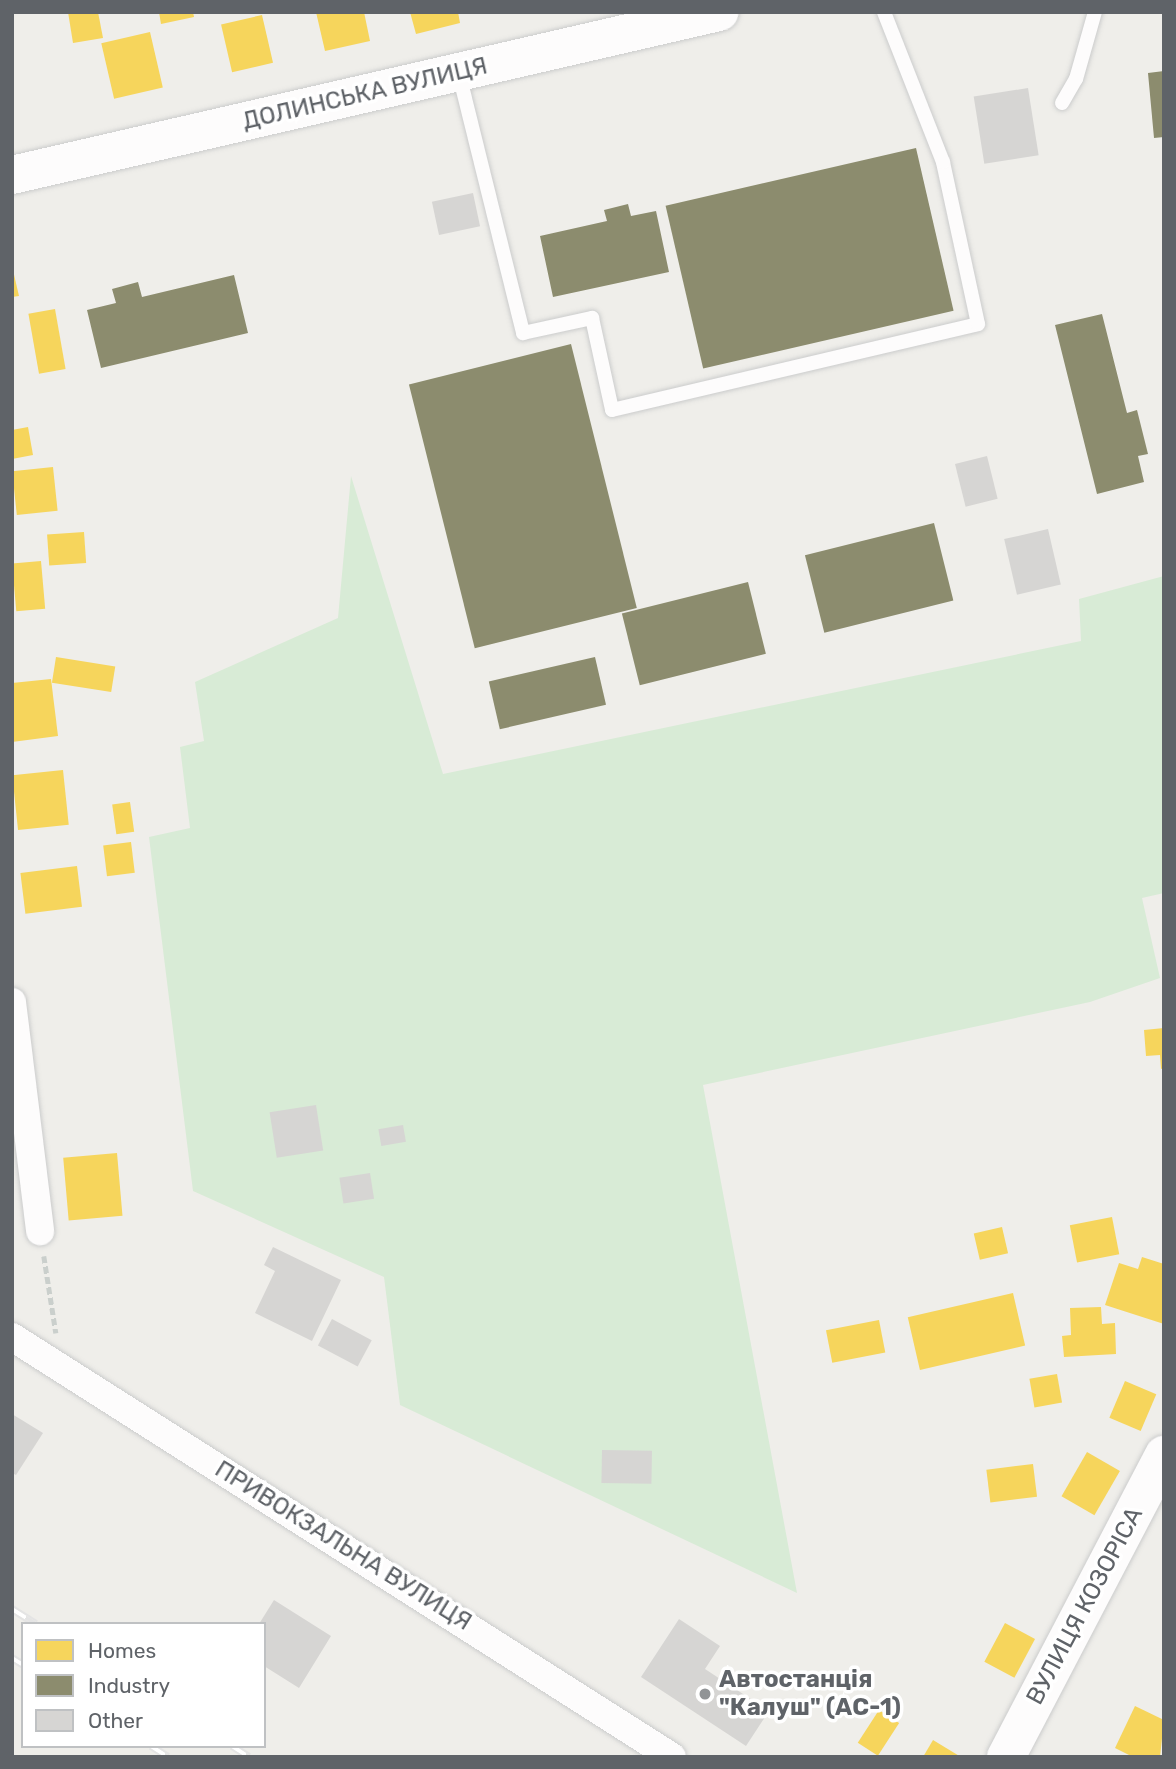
<!DOCTYPE html>
<html>
<head>
<meta charset="utf-8">
<style>
	body { margin:0 }
	#map { position:relative; width:1176px; height:1769px; overflow:hidden; background:#efeeea; font-family:Rubik,sans-serif }
	div>[style] { position:absolute }
	.green>* { inset:0; background:#d8ebd6 }
	.homes>* { inset:0; background:#f6d55c; transform-origin:0 0 }
	.industry>* { inset:0; background:#8c8c6e; transform-origin:0 0 }
	.building>* { inset:0; background:#d6d5d3; transform-origin:0 0 }
	.path>* { height:4.5px; margin-top:-2.25px; transform-origin:0; background:repeating-linear-gradient(90deg,#cacfcc 0 7px,transparent 0 10.5px) }
	.roads { filter:drop-shadow(0 0 2px #cbcccc) drop-shadow(0 0 2px #cbcccc) }
	.lane>* { height:14px; margin:-7px; padding:0 7px; transform-origin:7px; border-radius:7px; background:#fdfcfc }
	.street>* { height:28px; margin:-14px; padding:0 14px; transform-origin:14px; border-radius:14px; background:#fdfcfc }
	.secondary>* { height:38px; margin:-19px; padding:0 19px; transform-origin:19px; border-radius:19px; background:#fdfcfc }
	.rail>* { height:8px; margin-top:-4px; transform-origin:0; background:repeating-linear-gradient(90deg,#fff 0 16px,#e4e4e4 0 32px); box-sizing:border-box; border-block:2px solid #e4e4e4 }
	.dots>* { width:19px; height:19px; translate:-50% -50%; box-sizing:border-box; border:4px solid #fff; border-radius:50% }
	span { translate:-50% -50%; white-space:nowrap; text-align:center; line-height:1.15; -webkit-text-stroke:7px #fff; paint-order:stroke }
	.street-label { font-size:24px; color:#5f6368 }
	.poi-label { font-size:24px; color:#5f6368; font-weight:700 }
	.left { translate:0 -50%; text-align:left }
	.frame { position:absolute; inset:0; border:14px solid #5f6368; pointer-events:none }
	.legend { position:absolute; left:21px; top:1622px; width:245px; height:126px; box-sizing:border-box; background:#fff; border:2px solid #bfc1c3; margin:0; padding:9px 12px; list-style:none; font-size:21px; color:#5f6368 }
	.legend li { display:flex; align-items:center; gap:14px; height:35px }
	.legend b { width:35px; border:2px solid #bfc1c3 }
</style>
</head>
<body>
<div id="map">
	<div class="green">
		<div style="clip-path:polygon(351px 476px,443px 774px,1081px 641px,1079px 599px,1164px 576px,1164px 893px,1142px 898px,1160px 978px,1090px 1002px,703px 1085px,797px 1593px,400px 1405px,384px 1277px,193px 1191px,149px 837px,190px 828px,180px 747px,204px 741px,195px 682px,338px 618px)"></div>
	</div>
	<div class="homes">
		<div style="clip-path:polygon(68px 12px,98px 12px,103px 38px,73px 43px)"></div>
		<div style="clip-path:polygon(159px 12px,193px 12px,194px 17px,161px 24px)"></div>
		<div style="clip-path:polygon(316px 12px,364px 12px,370px 41px,325px 51px)"></div>
		<div style="clip-path:polygon(410px 12px,458px 12px,460px 23px,416px 34px)"></div>
		<div style="left:262px;top:15px;width:49px;height:42px;rotate:77deg"></div>
		<div style="left:150px;top:32px;width:57px;height:50px;rotate:77deg"></div>
		<div style="clip-path:polygon(12px 266px,19px 296px,12px 297px)"></div>
		<div style="left:55px;top:309px;width:61px;height:27px;rotate:80deg"></div>
		<div style="clip-path:polygon(28px 427px,33px 455px,12px 459px,12px 430px)"></div>
		<div style="left:53px;top:467px;width:44px;height:41px;rotate:84deg"></div>
		<div style="left:84px;top:532px;width:31px;height:37px;rotate:86deg"></div>
		<div style="left:41px;top:561px;width:48px;height:29px;rotate:85deg"></div>
		<div style="left:56px;top:657px;width:60px;height:26px;rotate:9deg"></div>
		<div style="clip-path:polygon(51px 679px,58px 736px,12px 742px,12px 683px)"></div>
		<div style="left:63px;top:770px;width:55px;height:51px;rotate:84deg"></div>
		<div style="left:130px;top:802px;width:30px;height:18px;rotate:82deg"></div>
		<div style="left:131px;top:842px;width:31px;height:28px;rotate:83deg"></div>
		<div style="left:77px;top:866px;width:41px;height:57px;rotate:83deg"></div>
		<div style="clip-path:polygon(1164px 1028px,1164px 1068px,1161px 1069px,1160px 1055px,1146px 1056px,1144px 1030px)"></div>
		<div style="left:117px;top:1153px;width:63px;height:54px;rotate:85deg"></div>
		<div style="left:1112px;top:1217px;width:38px;height:43px;rotate:79deg"></div>
		<div style="left:1002px;top:1227px;width:27px;height:29px;rotate:77deg"></div>
		<div style="clip-path:polygon(1142px 1257px,1164px 1264px,1164px 1324px,1105px 1305px,1119px 1263px,1138px 1269px)"></div>
		<div style="left:1013px;top:1293px;width:54px;height:108px;rotate:77deg"></div>
		<div style="clip-path:polygon(1101px 1307px,1102px 1324px,1115px 1323px,1116px 1354px,1064px 1357px,1062px 1336px,1071px 1335px,1070px 1308px)"></div>
		<div style="left:879px;top:1320px;width:33px;height:54px;rotate:79deg"></div>
		<div style="left:1057px;top:1374px;width:29px;height:28px;rotate:80deg"></div>
		<div style="left:1125px;top:1381px;width:34px;height:40px;rotate:23deg"></div>
		<div style="left:1087px;top:1452px;width:38px;height:51px;rotate:30deg"></div>
		<div style="left:1033px;top:1464px;width:33px;height:47px;rotate:83deg"></div>
		<div style="left:1005px;top:1623px;width:34px;height:44px;rotate:28deg"></div>
		<div style="clip-path:polygon(1135px 1706px,1164px 1720px,1160px 1757px,1133px 1757px,1115px 1748px)"></div>
		<div style="left:879px;top:1710px;width:24px;height:39px;rotate:33deg"></div>
		<div style="clip-path:polygon(933px 1740px,961px 1757px,923px 1757px)"></div>
	</div>
	<div class="industry">
		<div style="clip-path:polygon(1164px 71px,1164px 137px,1154px 138px,1148px 73px)"></div>
		<div style="left:916px;top:148px;width:167px;height:257px;rotate:77deg"></div>
		<div style="clip-path:polygon(628px 204px,631px 216px,656px 211px,669px 272px,553px 297px,540px 236px,607px 221px,604px 210px)"></div>
		<div style="clip-path:polygon(234px 275px,248px 333px,101px 368px,87px 310px,116px 303px,112px 289px,138px 282px,142px 297px)"></div>
		<div style="clip-path:polygon(1102px 314px,1127px 413px,1137px 410px,1148px 454px,1138px 456px,1144px 482px,1097px 494px,1055px 325px)"></div>
		<div style="left:571px;top:344px;width:272px;height:167px;rotate:76deg"></div>
		<div style="left:934px;top:523px;width:80px;height:133px;rotate:76deg"></div>
		<div style="left:748px;top:582px;width:74px;height:130px;rotate:76deg"></div>
		<div style="left:595px;top:657px;width:49px;height:109px;rotate:77deg"></div>
	</div>
	<div class="building">
		<div style="left:1028px;top:88px;width:68px;height:55px;rotate:81deg"></div>
		<div style="left:473px;top:193px;width:34px;height:42px;rotate:78deg"></div>
		<div style="left:987px;top:456px;width:44px;height:33px;rotate:76deg"></div>
		<div style="left:1048px;top:529px;width:57px;height:45px;rotate:77deg"></div>
		<div style="left:316px;top:1105px;width:46px;height:47px;rotate:81deg"></div>
		<div style="left:403px;top:1125px;width:17px;height:25px;rotate:80deg"></div>
		<div style="left:370px;top:1173px;width:26px;height:31px;rotate:81deg"></div>
		<div style="clip-path:polygon(273px 1247px,341px 1280px,312px 1341px,255px 1313px,275px 1271px,264px 1265px)"></div>
		<div style="left:332px;top:1319px;width:45px;height:30px;rotate:28deg"></div>
		<div style="clip-path:polygon(12px 1414px,43px 1433px,16px 1475px,12px 1473px)"></div>
		<div style="left:602px;top:1450px;width:50px;height:33px;rotate:1deg"></div>
		<div style="clip-path:polygon(274px 1600px,331px 1636px,299px 1688px,264px 1666px,264px 1624px,259px 1624px)"></div>
		<div style="clip-path:polygon(679px 1619px,720px 1646px,705px 1669px,769px 1711px,746px 1746px,641px 1677px)"></div>
	</div>
	<div class="path">
		<div style="left:44px;top:1256px;width:78px;rotate:81.1deg"></div>
	</div>
	<div class="roads">
		<div class="lane">
			<div style="left:459px;top:74px;width:267px;rotate:76.1deg"></div>
			<div style="left:523px;top:333px;width:71px;rotate:-12.3deg"></div>
			<div style="left:592px;top:318px;width:94px;rotate:77.7deg"></div>
			<div style="left:612px;top:410px;width:376px;rotate:-13.2deg"></div>
			<div style="left:978px;top:324px;width:166px;rotate:-102.2deg"></div>
			<div style="left:943px;top:162px;width:161px;rotate:-111.5deg"></div>
			<div style="left:1062px;top:103px;width:28px;rotate:-60deg"></div>
			<div style="left:1076px;top:79px;width:70px;rotate:-74.2deg"></div>
		</div>
		<div class="street">
			<div style="left:12px;top:1002px;width:231px;rotate:83deg"></div>
			<div style="left:12px;top:1337px;width:782px;rotate:32.47deg"></div>
		</div>
		<div class="secondary">
			<div style="left:12px;top:175px;width:726px;rotate:-12.98deg"></div>
			<div style="left:1006px;top:1757px;width:341px;rotate:-62.4deg"></div>
		</div>
	</div>
	<div class="rail">
		<div style="left:12px;top:1609px;width:28px;rotate:32deg"></div>
		<div style="left:12px;top:1658px;width:13px;rotate:32deg"></div>
		<div style="left:151px;top:1746px;width:20px;rotate:33deg"></div>
		<div style="left:232px;top:1746px;width:20px;rotate:33deg"></div>
	</div>
	<div class="dots">
		<div style="left:705px;top:1694px;background:#919496"></div>
	</div>
	<div class="street-label">
		<span style="left:365px;top:94px;rotate:-13deg">ДОЛИНСЬКА ВУЛИЦЯ</span>
		<span style="left:343px;top:1546px;rotate:32deg">ПРИВОКЗАЛЬНА ВУЛИЦЯ</span>
		<span style="left:1085px;top:1606px;rotate:-62deg">ВУЛИЦЯ КОЗОРІСА</span>
	</div>
	<div class="poi-label">
		<span class="left" style="left:719px;top:1694px">Автостанція<br>"Калуш" (АС-1)</span>
	</div>
	<div class="frame"></div>
	<ul class="legend">
	<li><b style="height:19px;background:#f6d55c"></b>Homes</li>
	<li><b style="height:19px;background:#8c8c6e"></b>Industry</li>
	<li><b style="height:19px;background:#d6d5d3"></b>Other</li>
	</ul>
</div>
</body>
</html>
